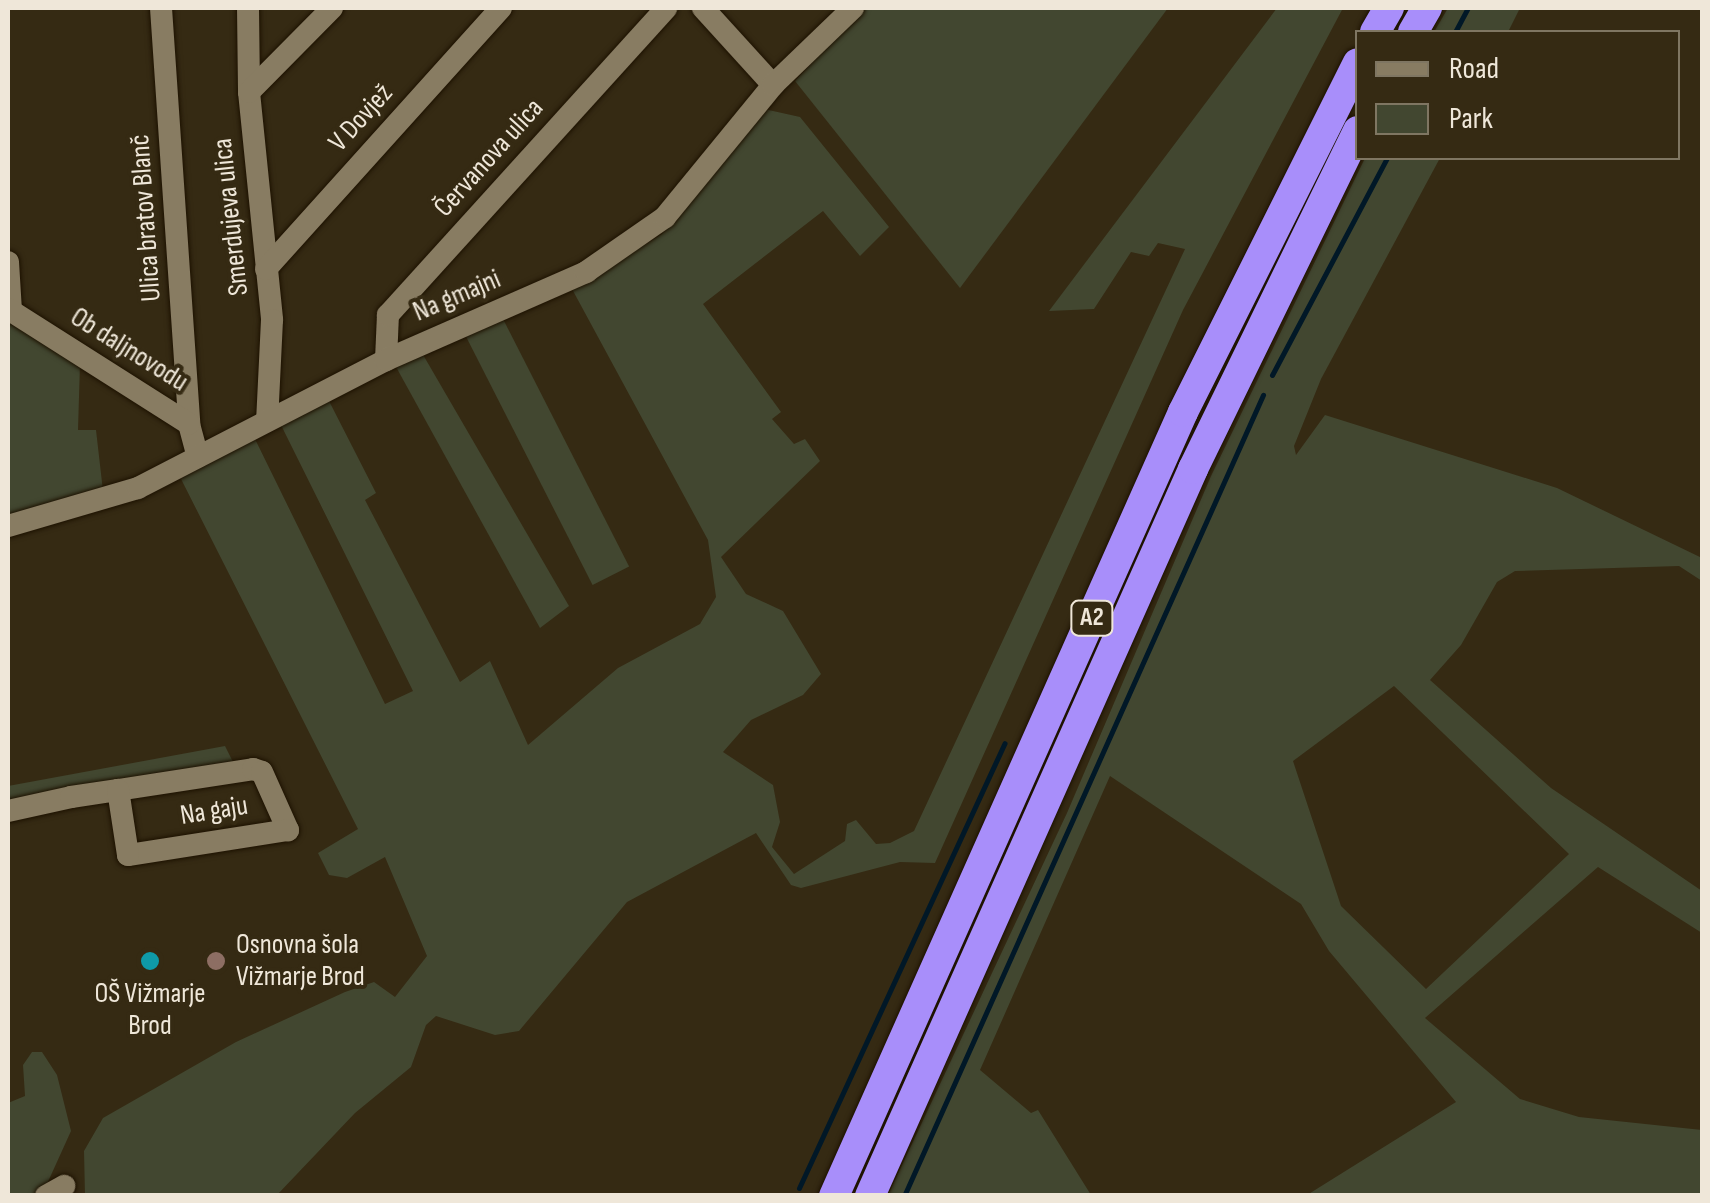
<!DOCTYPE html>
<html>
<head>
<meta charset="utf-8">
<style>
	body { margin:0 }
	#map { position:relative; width:1710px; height:1203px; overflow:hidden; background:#352a13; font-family:"Sofia Sans Condensed",sans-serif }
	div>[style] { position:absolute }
	.green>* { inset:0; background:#424730; transform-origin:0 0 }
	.stream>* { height:5px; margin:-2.5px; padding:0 2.5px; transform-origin:2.5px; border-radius:2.5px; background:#011827 }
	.roads { filter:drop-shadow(0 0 2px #1d1200) drop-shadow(0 0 2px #1d1200) }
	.minor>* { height:22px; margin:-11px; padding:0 11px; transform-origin:11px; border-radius:11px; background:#887c62 }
	.motorway>* { height:30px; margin:-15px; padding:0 15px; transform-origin:15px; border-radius:15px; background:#a88efa }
	.dots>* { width:28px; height:28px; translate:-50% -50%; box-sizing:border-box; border:5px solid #352a13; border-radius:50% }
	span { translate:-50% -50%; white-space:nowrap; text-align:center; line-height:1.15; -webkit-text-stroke:8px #352a13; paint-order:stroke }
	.shield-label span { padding:2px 8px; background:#352a13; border:2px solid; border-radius:8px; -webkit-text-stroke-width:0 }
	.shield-label { font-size:25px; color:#efe7d9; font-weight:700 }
	.street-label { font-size:28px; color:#efe7d9 }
	.poi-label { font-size:28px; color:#efe7d9 }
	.left { translate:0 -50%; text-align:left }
	.frame { position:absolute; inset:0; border:10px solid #efe7d9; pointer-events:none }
	.legend { position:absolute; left:1355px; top:30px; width:325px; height:130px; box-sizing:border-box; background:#352a13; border:2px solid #7f7662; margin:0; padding:12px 18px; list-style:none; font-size:30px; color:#efe7d9 }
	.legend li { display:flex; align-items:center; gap:20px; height:50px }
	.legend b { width:50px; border:2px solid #7f7662 }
</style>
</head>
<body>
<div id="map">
	<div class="green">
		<div style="clip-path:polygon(862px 8px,1168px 8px,960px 288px,795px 81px)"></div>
		<div style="clip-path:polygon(1277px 8px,1343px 8px,1183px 310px,935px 863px,900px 862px,801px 888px,791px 885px,756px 833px,627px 902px,519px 1031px,495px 1035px,436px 1016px,426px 1025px,411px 1067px,355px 1113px,277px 1195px,85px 1196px,84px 1151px,103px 1118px,236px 1042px,345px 992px,374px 982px,395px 997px,427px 956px,385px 857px,347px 878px,329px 875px,318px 853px,358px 829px,179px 475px,254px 437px,385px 704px,413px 691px,280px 423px,328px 399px,376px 493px,365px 500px,460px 682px,490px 661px,528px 745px,618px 668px,700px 624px,716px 597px,708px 540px,572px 289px,662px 234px,764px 109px,800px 117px,889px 227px,860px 256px,823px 211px,703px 304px,781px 412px,772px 419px,794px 444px,805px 439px,820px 461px,721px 557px,746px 594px,783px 611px,821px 674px,803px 695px,751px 720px,723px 752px,773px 785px,780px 822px,772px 847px,794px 874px,845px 841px,847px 824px,856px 820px,876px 844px,890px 843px,914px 831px,1185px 249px,1158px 243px,1149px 256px,1131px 252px,1094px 309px,1049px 311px)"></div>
		<div style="clip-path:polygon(1448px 8px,1520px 8px,1508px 32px,1434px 32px)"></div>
		<div style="clip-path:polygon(evenodd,1365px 158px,1440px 158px,1321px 379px,1294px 446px,1296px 455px,1325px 415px,1557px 488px,1702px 558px,1702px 581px,1679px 566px,1515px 571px,1497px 582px,1461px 645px,1430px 680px,1551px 788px,1702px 891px,1702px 933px,1598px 867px,1425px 1018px,1520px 1099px,1579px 1117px,1702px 1130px,1702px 1195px,1307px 1195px,1456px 1102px,1329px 951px,1301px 904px,1110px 776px,980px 1070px,1031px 1113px,1038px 1110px,1091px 1195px,888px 1195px,1067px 813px,1211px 476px,1365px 158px,1394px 686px,1569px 854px,1426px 989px,1341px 906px,1293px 761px,1394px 686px)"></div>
		<div style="left:502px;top:317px;width:280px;height:41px;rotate:63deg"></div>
		<div style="clip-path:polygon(8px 319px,80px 364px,78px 430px,96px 430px,103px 491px,8px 520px)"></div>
		<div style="clip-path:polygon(422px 353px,569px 606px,540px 628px,395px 365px)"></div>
		<div style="clip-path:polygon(225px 746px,234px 764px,8px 800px,8px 786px)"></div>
		<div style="clip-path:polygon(32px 1052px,42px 1052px,57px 1075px,71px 1131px,42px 1195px,8px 1195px,8px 1103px,25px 1096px,23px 1065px)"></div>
	</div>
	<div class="stream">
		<div style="left:1455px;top:32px;width:27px;rotate:-62deg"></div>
		<div style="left:1272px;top:375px;width:246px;rotate:-62.1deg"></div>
		<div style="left:799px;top:1188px;width:490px;rotate:-65.2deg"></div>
		<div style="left:904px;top:1196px;width:878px;rotate:-65.86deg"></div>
	</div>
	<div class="roads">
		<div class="minor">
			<div style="left:161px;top:8px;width:417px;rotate:86.1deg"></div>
			<div style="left:189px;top:424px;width:34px;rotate:75deg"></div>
			<div style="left:248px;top:8px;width:84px;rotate:89.3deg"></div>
			<div style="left:249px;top:92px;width:229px;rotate:84.2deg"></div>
			<div style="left:272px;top:320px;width:101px;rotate:92.8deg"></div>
			<div style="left:703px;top:8px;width:104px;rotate:47.7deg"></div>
			<div style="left:249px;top:92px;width:118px;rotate:-45.3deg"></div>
			<div style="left:8px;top:262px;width:49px;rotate:86.5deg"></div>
			<div style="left:266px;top:269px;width:351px;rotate:-48deg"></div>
			<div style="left:8px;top:309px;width:214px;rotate:32.4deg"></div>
			<div style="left:386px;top:360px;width:45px;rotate:-87.5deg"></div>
			<div style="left:388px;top:315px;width:414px;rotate:-47.8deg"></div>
			<div style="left:8px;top:526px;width:135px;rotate:-16.3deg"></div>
			<div style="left:138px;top:488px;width:279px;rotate:-27.3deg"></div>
			<div style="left:386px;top:360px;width:219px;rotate:-23.7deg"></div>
			<div style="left:586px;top:272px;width:96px;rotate:-34.8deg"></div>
			<div style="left:665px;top:217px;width:171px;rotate:-50.7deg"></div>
			<div style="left:773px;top:85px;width:111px;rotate:-43.9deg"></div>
			<div style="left:8px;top:811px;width:65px;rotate:-12.5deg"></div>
			<div style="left:71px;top:797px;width:48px;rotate:-8.5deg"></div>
			<div style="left:118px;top:790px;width:137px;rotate:-8.8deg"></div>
			<div style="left:253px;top:769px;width:9px;rotate:18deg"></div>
			<div style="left:262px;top:772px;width:64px;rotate:65.9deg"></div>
			<div style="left:288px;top:830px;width:162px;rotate:171.1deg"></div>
			<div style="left:128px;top:855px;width:66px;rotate:-98.7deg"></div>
			<div style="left:46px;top:1196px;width:21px;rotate:-29deg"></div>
		</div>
		<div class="motorway">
			<div style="left:1375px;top:32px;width:28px;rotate:-60deg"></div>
			<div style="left:1413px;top:32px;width:28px;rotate:-60deg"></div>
			<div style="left:834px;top:1196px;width:858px;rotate:-66deg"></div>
			<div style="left:1183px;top:412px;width:390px;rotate:-63.4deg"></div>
			<div style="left:870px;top:1196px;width:796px;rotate:-66.04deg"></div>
			<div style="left:1193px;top:469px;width:376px;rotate:-64deg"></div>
		</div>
	</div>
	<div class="dots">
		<div style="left:150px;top:961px;background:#0f9aa8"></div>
		<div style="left:216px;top:961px;background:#8d6e63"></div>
	</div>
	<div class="shield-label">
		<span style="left:1092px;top:618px">A2</span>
	</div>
	<div class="street-label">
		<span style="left:361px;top:118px;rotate:-48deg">V Dovjež</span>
		<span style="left:489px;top:158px;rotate:-48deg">Červanova ulica</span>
		<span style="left:231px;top:217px;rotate:-96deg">Smerdujeva ulica</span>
		<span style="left:146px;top:218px;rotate:-94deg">Ulica bratov Blanč</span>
		<span style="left:457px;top:296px;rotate:-23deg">Na gmajni</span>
		<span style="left:129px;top:350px;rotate:32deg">Ob daljnovodu</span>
		<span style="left:214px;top:811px;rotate:-9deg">Na gaju</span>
	</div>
	<div class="poi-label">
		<span class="left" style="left:236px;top:961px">Osnovna šola<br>Vižmarje Brod</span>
		<span style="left:150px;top:1010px">OŠ Vižmarje<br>Brod</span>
	</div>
	<div class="frame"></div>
	<ul class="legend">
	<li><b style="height:12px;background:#887c62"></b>Road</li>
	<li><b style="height:28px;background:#424730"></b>Park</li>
	</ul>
</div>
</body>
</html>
